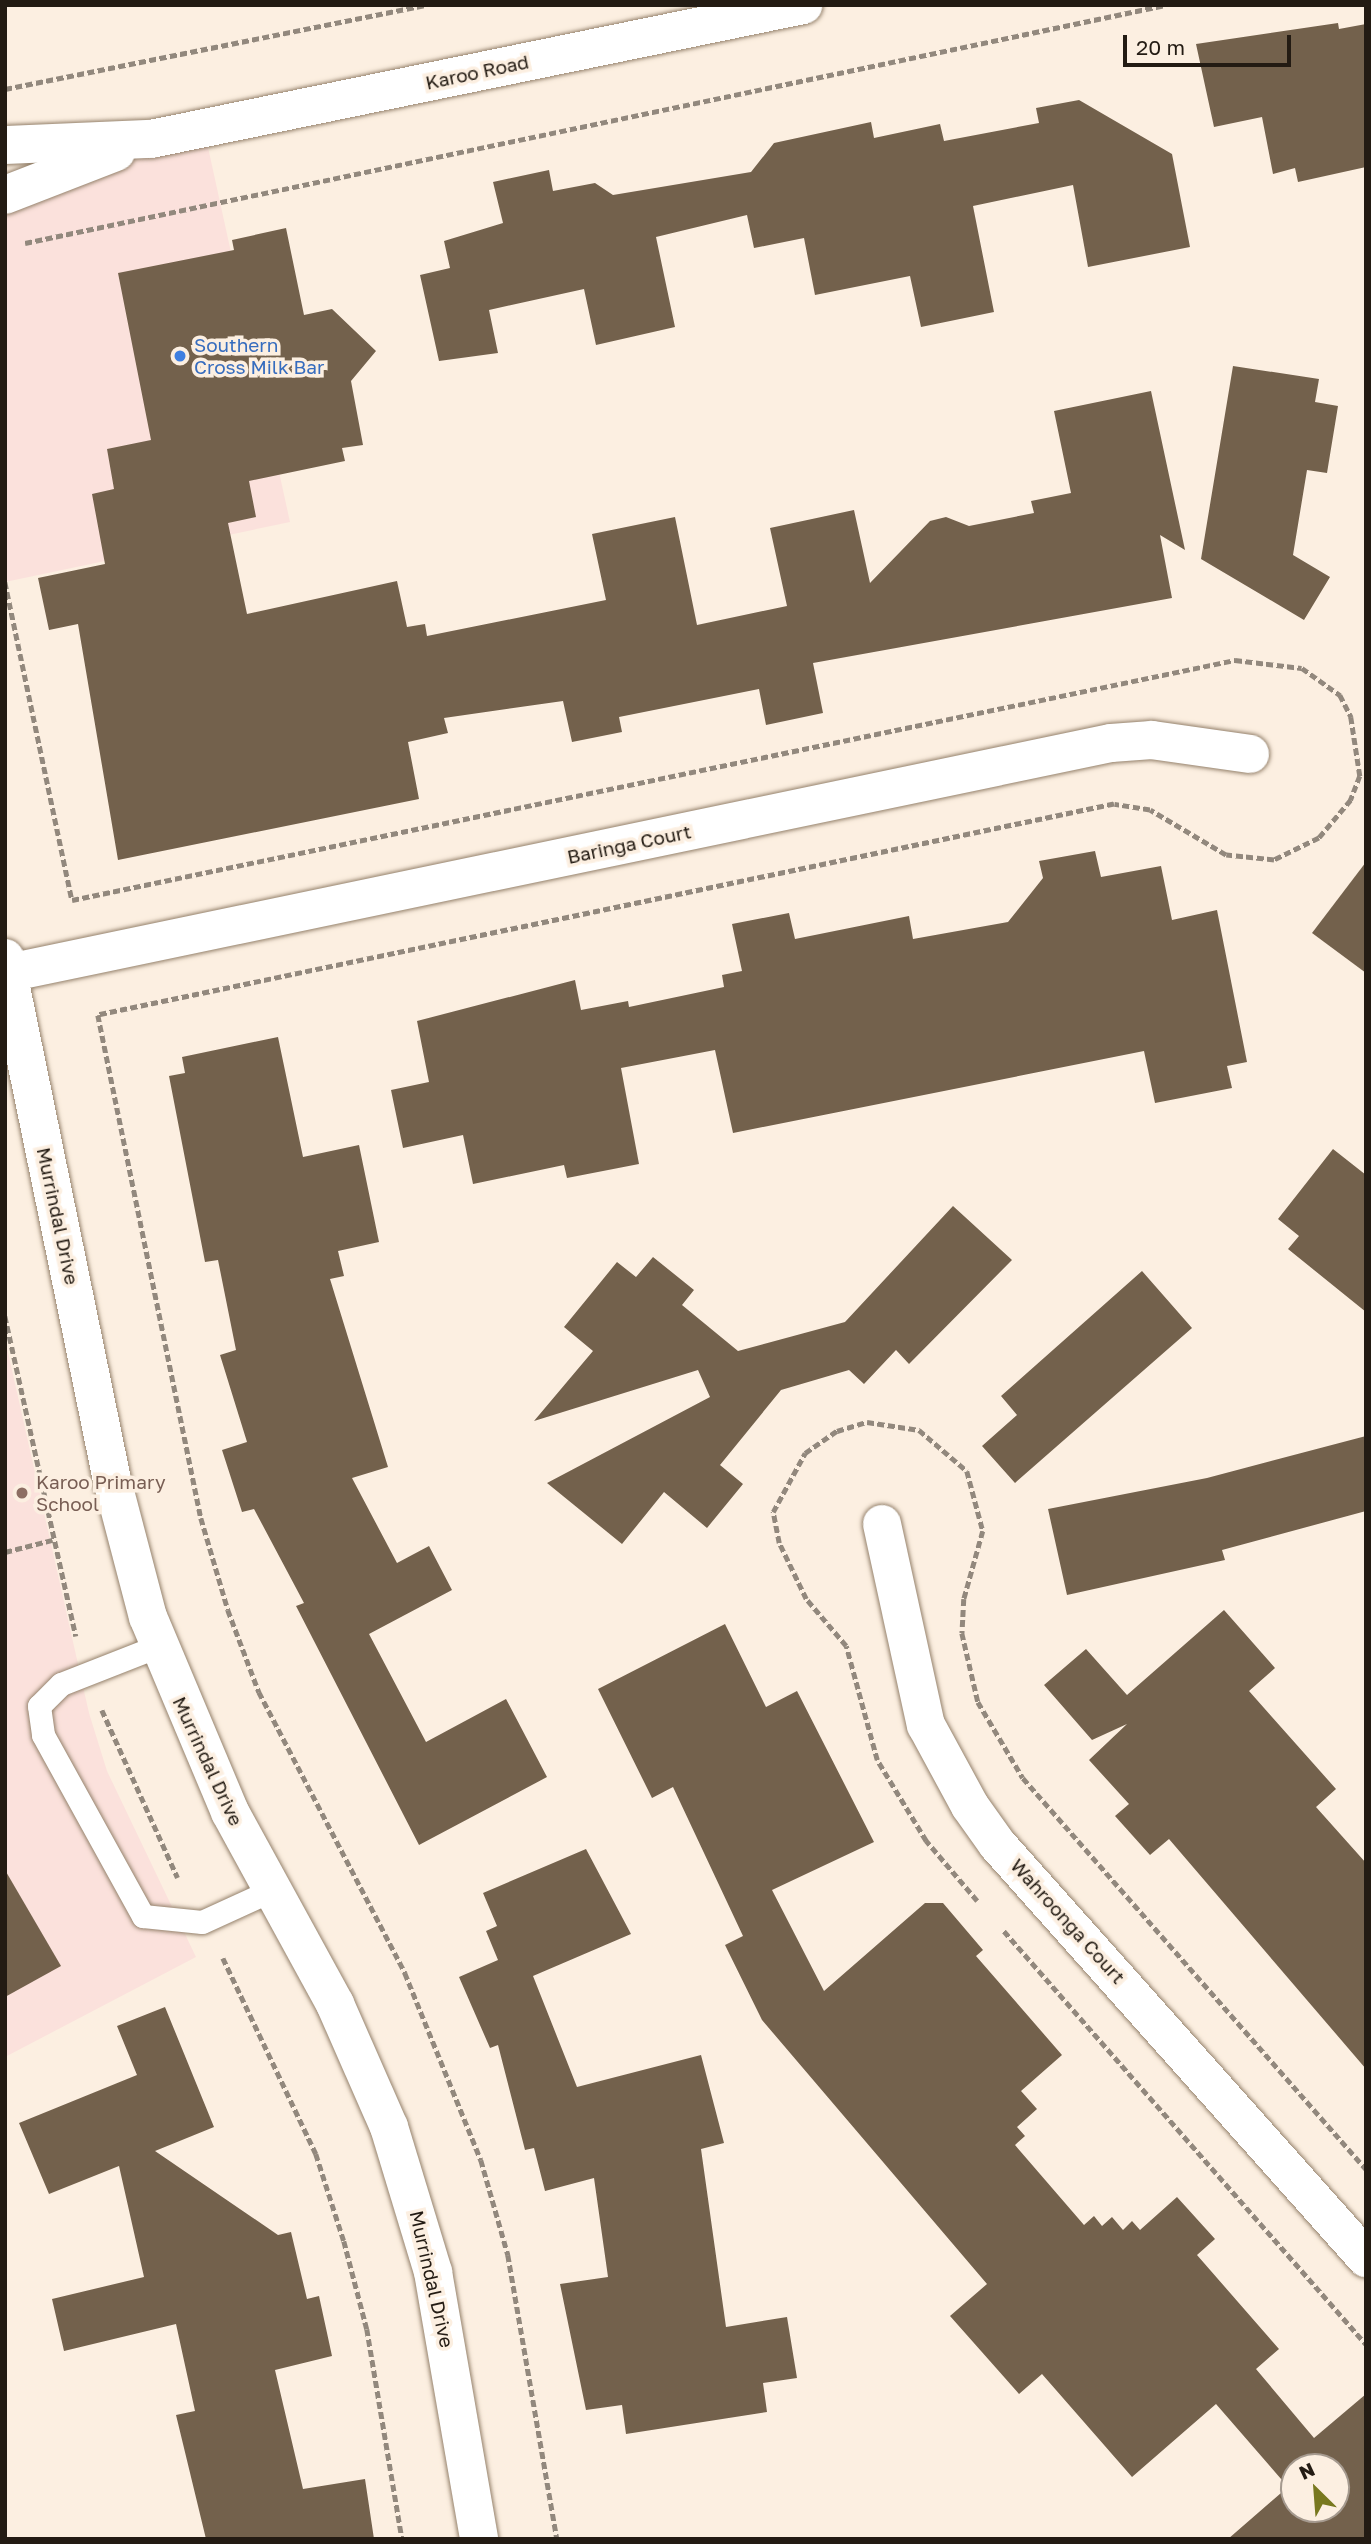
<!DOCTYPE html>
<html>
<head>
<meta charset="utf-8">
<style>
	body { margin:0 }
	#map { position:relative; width:1371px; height:2544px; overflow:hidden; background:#fcefe1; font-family:"Golos Text",sans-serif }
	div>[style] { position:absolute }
	.commercial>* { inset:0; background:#fbe1dc }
	.building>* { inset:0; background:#73614c }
	.path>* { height:4.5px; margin-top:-2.25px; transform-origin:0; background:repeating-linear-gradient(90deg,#92887d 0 7px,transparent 0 10.5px) }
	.roads { filter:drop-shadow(0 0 2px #95826c) drop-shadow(0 0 2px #95826c) }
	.lane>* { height:23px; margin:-11.5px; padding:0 11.5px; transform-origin:11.5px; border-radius:11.5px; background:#fff }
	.street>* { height:38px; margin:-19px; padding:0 19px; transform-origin:19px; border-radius:19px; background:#fff }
	.dots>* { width:19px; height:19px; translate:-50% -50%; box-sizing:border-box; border:4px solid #fcefe1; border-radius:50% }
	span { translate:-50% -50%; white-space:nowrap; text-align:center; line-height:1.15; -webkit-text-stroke:7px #fcefe1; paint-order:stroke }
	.street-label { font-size:19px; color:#231b13 }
	.shop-label { font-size:19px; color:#366cbe }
	.left { translate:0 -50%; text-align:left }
	.education-label { font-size:19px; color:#785e54 }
	.frame { position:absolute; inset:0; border:7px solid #231b13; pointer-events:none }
	.north { position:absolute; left:1280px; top:2453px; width:70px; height:70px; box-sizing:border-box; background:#fcefe1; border:2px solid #a59a8f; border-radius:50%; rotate:335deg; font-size:19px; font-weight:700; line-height:28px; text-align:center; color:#231b13 }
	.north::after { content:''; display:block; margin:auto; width:24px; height:32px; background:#78781f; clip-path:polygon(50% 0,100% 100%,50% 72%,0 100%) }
	.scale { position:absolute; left:1123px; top:35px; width:168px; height:32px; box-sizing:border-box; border:4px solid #231b13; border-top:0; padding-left:9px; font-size:21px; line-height:24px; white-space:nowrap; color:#231b13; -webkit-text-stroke:5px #fcefe1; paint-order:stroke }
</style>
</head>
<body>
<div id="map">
	<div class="commercial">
		<div style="clip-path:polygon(204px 129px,290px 522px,5px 582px,5px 195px)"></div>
		<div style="clip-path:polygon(5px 1339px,89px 1713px,107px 1771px,196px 1957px,5px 2057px)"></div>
	</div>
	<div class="building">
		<div style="clip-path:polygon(1338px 23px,1339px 29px,1366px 24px,1366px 167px,1298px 182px,1295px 168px,1273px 174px,1262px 117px,1214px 127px,1196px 44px)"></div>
		<div style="clip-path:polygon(1079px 100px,1172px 154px,1190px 247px,1088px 267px,1073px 185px,973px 206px,994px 312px,921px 327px,910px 276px,815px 295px,804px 238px,754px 248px,747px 215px,656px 237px,675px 327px,596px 345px,584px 289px,489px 310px,498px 353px,439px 361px,420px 275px,450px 268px,444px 241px,503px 223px,493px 182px,549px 170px,553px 191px,595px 183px,613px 195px,751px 172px,774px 143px,871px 122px,874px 138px,940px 124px,944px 141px,1039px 123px,1036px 108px)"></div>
		<div style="clip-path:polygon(286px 228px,304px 315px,332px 309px,376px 351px,351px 381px,363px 445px,342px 448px,345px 461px,249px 481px,256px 517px,228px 523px,247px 614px,397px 581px,407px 627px,425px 624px,427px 636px,606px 600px,592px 534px,675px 517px,697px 625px,787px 606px,770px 528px,854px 510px,870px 583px,930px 521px,946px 517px,969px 526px,1034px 513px,1031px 501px,1071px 493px,1054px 411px,1151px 391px,1185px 550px,1160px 535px,1172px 598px,813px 663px,823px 713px,766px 725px,759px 689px,619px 717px,622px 732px,572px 742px,563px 701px,444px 718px,448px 733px,408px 742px,419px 799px,118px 860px,78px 624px,49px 630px,38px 578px,105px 564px,92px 494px,114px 489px,107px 449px,151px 440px,118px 273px,234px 250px,232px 240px)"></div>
		<div style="clip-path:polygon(1233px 366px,1319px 379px,1315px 402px,1338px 406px,1327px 473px,1307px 470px,1293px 555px,1330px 577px,1304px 620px,1201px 559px)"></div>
		<div style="clip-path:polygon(1095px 851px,1101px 877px,1161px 866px,1172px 920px,1217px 910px,1247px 1062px,1227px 1066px,1232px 1088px,1155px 1103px,1144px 1051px,733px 1133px,715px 1050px,621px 1068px,639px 1164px,567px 1178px,564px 1165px,473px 1184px,463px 1135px,403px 1148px,391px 1090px,429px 1082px,417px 1021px,575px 980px,581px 1010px,628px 1001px,629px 1007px,724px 987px,722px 975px,742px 971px,732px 924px,789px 913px,795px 939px,909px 916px,913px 939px,1008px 922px,1043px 878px,1039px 861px)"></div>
		<div style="clip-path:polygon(1366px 862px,1366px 973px,1312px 933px)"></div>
		<div style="clip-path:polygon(278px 1037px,303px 1157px,359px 1145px,379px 1242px,338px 1251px,344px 1276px,330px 1279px,388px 1467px,352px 1478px,397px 1563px,429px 1546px,452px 1590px,369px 1634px,426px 1742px,506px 1699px,547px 1777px,419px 1845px,296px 1606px,304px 1603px,254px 1509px,242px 1512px,222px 1450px,247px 1442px,220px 1355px,236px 1350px,218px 1260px,205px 1262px,169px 1076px,185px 1073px,182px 1057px)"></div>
		<div style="clip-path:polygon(1333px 1149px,1366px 1175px,1366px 1312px,1288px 1249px,1299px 1236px,1278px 1219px)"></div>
		<div style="clip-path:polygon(953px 1206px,1012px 1260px,909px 1364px,896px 1350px,864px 1384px,849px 1370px,781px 1390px,720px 1465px,743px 1484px,707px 1528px,664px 1492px,622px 1544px,547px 1483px,710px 1397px,698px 1370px,534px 1421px,593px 1351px,564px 1327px,617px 1262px,636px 1277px,653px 1257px,694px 1290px,682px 1305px,738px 1351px,845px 1322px)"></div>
		<div style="clip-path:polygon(1142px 1271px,1192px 1328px,1015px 1483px,982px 1446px,1017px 1415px,1001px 1396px)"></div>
		<div style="clip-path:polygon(1366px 1436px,1366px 1511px,1222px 1550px,1225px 1560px,1067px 1595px,1048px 1509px,1207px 1478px)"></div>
		<div style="clip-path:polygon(1224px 1610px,1275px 1668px,1249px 1691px,1336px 1789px,1316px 1807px,1366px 1863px,1366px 2069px,1169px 1839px,1150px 1855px,1115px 1816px,1129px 1804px,1089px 1760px,1127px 1724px,1092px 1740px,1044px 1685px,1086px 1649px,1127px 1695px)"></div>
		<div style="clip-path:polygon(evenodd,725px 1624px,766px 1707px,797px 1691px,874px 1842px,772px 1890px,824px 1991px,925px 1903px,943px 1903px,983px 1950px,976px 1956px,1062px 2055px,1021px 2091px,1037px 2109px,1017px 2127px,1025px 2136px,1015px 2145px,1084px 2225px,1094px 2216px,1102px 2226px,1112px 2217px,1123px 2230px,1132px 2221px,1140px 2230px,1177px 2197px,1215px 2239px,1197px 2255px,1279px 2349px,1256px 2369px,1314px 2438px,1366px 2394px,1366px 2539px,1228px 2539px,1288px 2487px,1216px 2404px,1132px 2477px,1042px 2374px,1019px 2394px,950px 2316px,987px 2284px,762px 2020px,725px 1945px,743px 1936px,673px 1787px,652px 1798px,598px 1689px,725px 1624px,1294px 2467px,1336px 2467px,1336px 2509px,1294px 2509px,1294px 2467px)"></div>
		<div style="clip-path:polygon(586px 1849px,631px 1934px,533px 1976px,577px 2087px,701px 2055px,724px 2143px,701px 2149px,726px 2327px,787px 2317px,797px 2378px,763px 2383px,767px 2412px,626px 2434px,622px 2405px,586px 2410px,560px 2284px,608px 2277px,594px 2178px,545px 2191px,534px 2148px,525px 2150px,498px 2045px,490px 2048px,459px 1977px,498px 1960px,486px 1931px,497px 1926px,483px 1893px)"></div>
		<div style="clip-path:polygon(5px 1870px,61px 1966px,5px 1997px)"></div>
		<div style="clip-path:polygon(165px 2007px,214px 2127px,155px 2151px,278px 2235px,291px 2232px,307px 2299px,319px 2296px,332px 2356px,275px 2370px,303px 2489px,365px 2479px,374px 2539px,206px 2539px,176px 2415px,195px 2411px,176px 2324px,64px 2351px,52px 2299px,144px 2277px,119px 2166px,49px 2194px,19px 2123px,137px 2075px,117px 2026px)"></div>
	</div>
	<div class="path">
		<div style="left:5px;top:89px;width:430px;rotate:-11.3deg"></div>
		<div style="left:25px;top:243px;width:1165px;rotate:-11.79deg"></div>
		<div style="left:5px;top:582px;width:325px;rotate:78.1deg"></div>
		<div style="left:72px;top:900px;width:1188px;rotate:-11.66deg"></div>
		<div style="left:1235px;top:660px;width:67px;rotate:6.8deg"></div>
		<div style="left:1302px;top:668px;width:47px;rotate:35.4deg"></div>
		<div style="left:1340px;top:695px;width:25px;rotate:63deg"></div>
		<div style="left:1351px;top:717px;width:60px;rotate:81.3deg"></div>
		<div style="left:1360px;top:776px;width:26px;rotate:111deg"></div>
		<div style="left:1351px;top:800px;width:50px;rotate:130.1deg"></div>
		<div style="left:1319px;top:838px;width:50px;rotate:153.9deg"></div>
		<div style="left:1274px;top:860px;width:48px;rotate:-174.1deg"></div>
		<div style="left:1226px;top:855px;width:88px;rotate:-149.4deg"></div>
		<div style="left:1150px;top:810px;width:36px;rotate:-171deg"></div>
		<div style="left:1114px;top:804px;width:1038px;rotate:168.27deg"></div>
		<div style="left:98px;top:1015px;width:513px;rotate:78.43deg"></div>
		<div style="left:201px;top:1518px;width:96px;rotate:73.6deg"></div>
		<div style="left:228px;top:1610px;width:88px;rotate:69.3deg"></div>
		<div style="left:259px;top:1692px;width:317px;rotate:62.5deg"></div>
		<div style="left:405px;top:1973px;width:202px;rotate:67.9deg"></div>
		<div style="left:481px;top:2160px;width:99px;rotate:74.1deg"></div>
		<div style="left:508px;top:2255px;width:288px;rotate:80.2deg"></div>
		<div style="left:5px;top:1316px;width:328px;rotate:77.5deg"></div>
		<div style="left:5px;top:1552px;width:49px;rotate:-14.3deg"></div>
		<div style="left:102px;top:1710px;width:184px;rotate:65.7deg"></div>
		<div style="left:977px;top:1901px;width:79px;rotate:-130.4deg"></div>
		<div style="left:926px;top:1841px;width:95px;rotate:-121.2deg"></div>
		<div style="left:877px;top:1760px;width:118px;rotate:-105.2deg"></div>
		<div style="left:846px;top:1646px;width:62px;rotate:-130.4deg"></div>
		<div style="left:806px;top:1599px;width:62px;rotate:-115.7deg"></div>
		<div style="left:779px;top:1543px;width:32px;rotate:-101deg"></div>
		<div style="left:773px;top:1512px;width:67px;rotate:-61.5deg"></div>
		<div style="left:805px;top:1453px;width:39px;rotate:-35deg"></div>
		<div style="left:837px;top:1431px;width:31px;rotate:-17deg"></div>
		<div style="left:867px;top:1422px;width:53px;rotate:8.7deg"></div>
		<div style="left:919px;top:1430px;width:63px;rotate:40.5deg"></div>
		<div style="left:967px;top:1471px;width:62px;rotate:75.1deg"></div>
		<div style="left:983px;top:1531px;width:71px;rotate:105.6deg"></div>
		<div style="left:964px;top:1599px;width:34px;rotate:93deg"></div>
		<div style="left:962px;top:1633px;width:71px;rotate:76.9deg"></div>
		<div style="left:978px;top:1702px;width:88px;rotate:59.4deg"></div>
		<div style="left:1023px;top:1778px;width:520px;rotate:48.74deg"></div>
		<div style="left:1004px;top:1931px;width:549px;rotate:48.77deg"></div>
		<div style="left:223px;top:1958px;width:217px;rotate:64.6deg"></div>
		<div style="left:316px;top:2154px;width:91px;rotate:72.2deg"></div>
		<div style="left:344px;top:2241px;width:91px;rotate:75.4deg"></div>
		<div style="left:367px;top:2329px;width:213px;rotate:80.5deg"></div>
	</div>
	<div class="roads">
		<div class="lane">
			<div style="left:158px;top:1646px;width:104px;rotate:158.6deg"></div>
			<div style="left:61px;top:1684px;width:31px;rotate:135deg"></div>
			<div style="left:39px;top:1706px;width:29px;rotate:82deg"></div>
			<div style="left:43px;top:1735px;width:207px;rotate:61.1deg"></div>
			<div style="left:143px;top:1916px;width:59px;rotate:5.8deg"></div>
			<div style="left:202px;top:1922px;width:77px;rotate:-24.6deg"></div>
		</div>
		<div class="street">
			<div style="left:5px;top:145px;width:146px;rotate:-2.4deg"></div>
			<div style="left:151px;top:139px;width:666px;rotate:-11.61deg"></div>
			<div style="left:5px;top:195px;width:119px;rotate:-21.2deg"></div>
			<div style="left:5px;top:958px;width:533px;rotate:78.42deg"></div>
			<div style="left:112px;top:1480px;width:142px;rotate:75.3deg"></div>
			<div style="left:148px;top:1617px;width:212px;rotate:67.2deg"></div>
			<div style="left:230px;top:1812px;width:219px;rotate:61.3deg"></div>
			<div style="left:335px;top:2004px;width:134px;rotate:66.3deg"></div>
			<div style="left:389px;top:2127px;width:152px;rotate:73.1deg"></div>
			<div style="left:433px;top:2272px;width:271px;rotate:80.2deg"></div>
			<div style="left:8px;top:973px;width:1127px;rotate:-11.78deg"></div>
			<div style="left:1111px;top:743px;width:41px;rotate:-4.2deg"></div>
			<div style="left:1152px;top:740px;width:99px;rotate:8.1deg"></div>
			<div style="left:882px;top:1524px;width:206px;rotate:77.7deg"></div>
			<div style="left:926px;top:1725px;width:92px;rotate:61.5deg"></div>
			<div style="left:970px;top:1806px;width:47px;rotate:54.6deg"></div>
			<div style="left:997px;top:1844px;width:555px;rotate:48.29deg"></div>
		</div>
	</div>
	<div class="dots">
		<div style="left:180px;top:356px;background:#3f7fe0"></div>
		<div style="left:22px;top:1493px;background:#8d6e63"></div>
	</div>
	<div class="street-label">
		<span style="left:477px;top:72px;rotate:-12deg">Karoo Road</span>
		<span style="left:629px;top:844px;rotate:-12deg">Baringa Court</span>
		<span style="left:58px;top:1216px;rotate:78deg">Murrindal Drive</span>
		<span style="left:208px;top:1761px;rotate:65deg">Murrindal Drive</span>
		<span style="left:1068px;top:1921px;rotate:48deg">Wahroonga Court</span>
		<span style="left:432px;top:2279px;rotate:77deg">Murrindal Drive</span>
	</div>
	<div class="shop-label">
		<span class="left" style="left:194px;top:356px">Southern<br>Cross Milk Bar</span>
	</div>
	<div class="education-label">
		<span class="left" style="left:36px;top:1493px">Karoo Primary<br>School</span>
	</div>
	<div class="frame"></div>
	<div class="north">N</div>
	<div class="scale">20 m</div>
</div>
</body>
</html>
